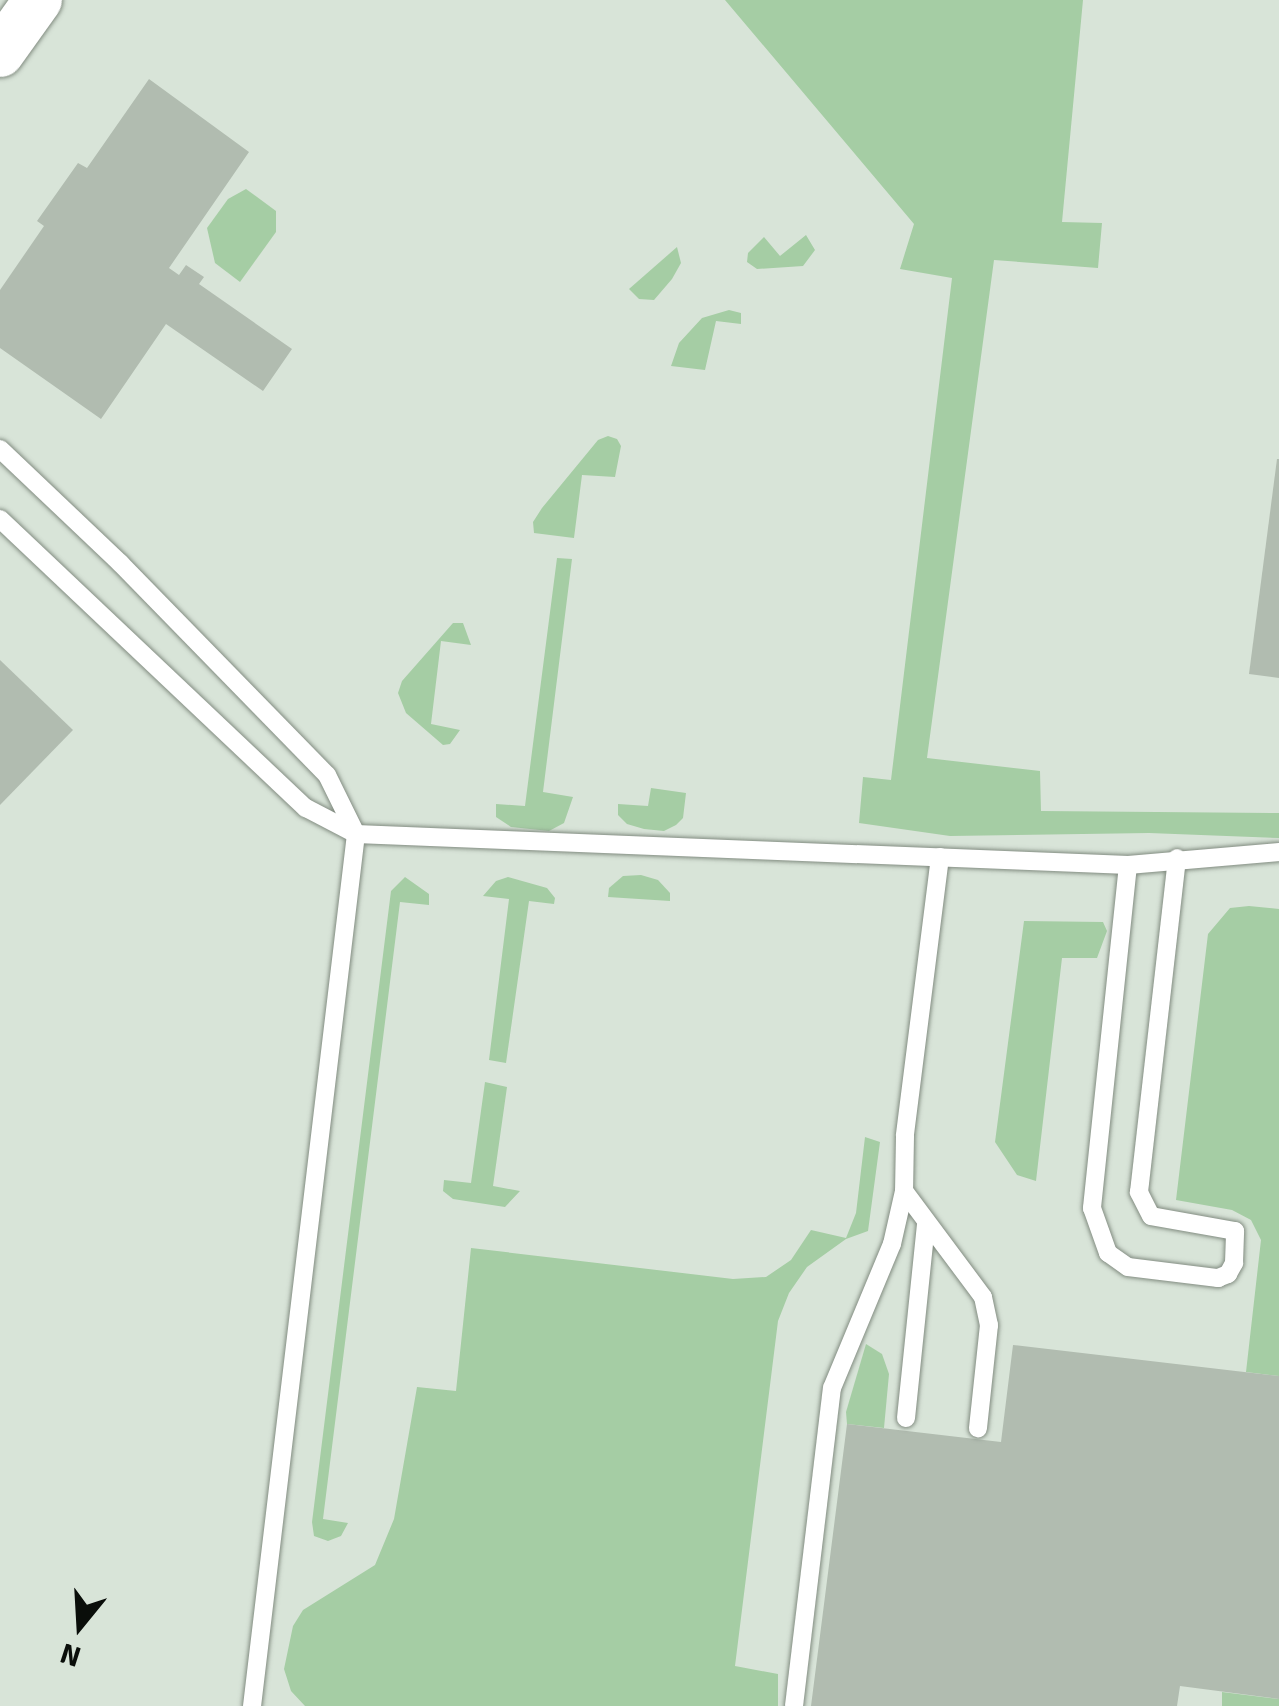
<!DOCTYPE html>
<html>
<head>
<meta charset="utf-8">
<style>
	body { margin:0 }
	#map { position:relative; width:1279px; height:1706px; overflow:hidden; background:#d8e4d8; font-family:Signika,sans-serif }
	div>[style] { position:absolute }
	.green>* { inset:0; background:#a5cda4 }
	.building>* { inset:0; background:#b1bcb0 }
	.roads { filter:drop-shadow(0 0 2px #828c81) drop-shadow(0 0 2px #828c81) }
	.lane>* { height:18px; margin:-9px; padding:0 9px; transform-origin:9px; border-radius:9px; background:#fff }
	.secondary>* { height:48px; margin:-24px; padding:0 24px; transform-origin:24px; border-radius:24px; background:#fff }
	span { translate:-50% -50%; white-space:nowrap; text-align:center; line-height:1.15; -webkit-text-stroke:8px #d8e4d8; paint-order:stroke }
	.north { position:absolute; left:30px; top:1576px; width:100px; height:100px; -webkit-text-stroke:8px #d8e4d8; paint-order:stroke; rotate:198deg; font-size:28px; font-weight:700; line-height:40px; text-align:center; color:#0a0e0a }
	.north::after { content:''; display:block; margin:auto; width:35px; height:45px; background:#0a0e0a; clip-path:polygon(50% 0,100% 100%,50% 72%,0 100%) }
</style>
</head>
<body>
<div id="map">
	<div class="green">
		<div style="clip-path:polygon(725px 0,1083px 0,1062px 222px,1102px 223px,1098px 268px,994px 260px,927px 758px,1040px 771px,1041px 811px,1279px 813px,1279px 838px,1149px 833px,950px 836px,859px 823px,863px 777px,891px 780px,952px 278px,900px 269px,914px 224px)"></div>
		<div style="clip-path:polygon(246px 189px,276px 211px,276px 232px,240px 282px,215px 263px,207px 228px,228px 199px)"></div>
		<div style="clip-path:polygon(806px 235px,815px 250px,803px 266px,757px 269px,747px 262px,748px 253px,764px 237px,780px 256px)"></div>
		<div style="clip-path:polygon(677px 247px,681px 263px,672px 279px,654px 300px,639px 299px,629px 289px)"></div>
		<div style="clip-path:polygon(729px 310px,741px 313px,741px 324px,716px 321px,705px 370px,671px 366px,679px 343px,702px 318px)"></div>
		<div style="clip-path:polygon(608px 436px,617px 439px,621px 446px,615px 477px,582px 475px,574px 538px,534px 533px,533px 522px,542px 508px,598px 440px)"></div>
		<div style="clip-path:polygon(557px 558px,572px 559px,543px 792px,573px 797px,564px 823px,549px 831px,511px 827px,496px 817px,496px 804px,525px 806px)"></div>
		<div style="clip-path:polygon(453px 623px,463px 623px,471px 645px,441px 641px,431px 724px,460px 730px,450px 744px,443px 745px,406px 713px,398px 693px,402px 681px)"></div>
		<div style="clip-path:polygon(651px 788px,686px 793px,683px 818px,676px 825px,664px 831px,644px 829px,627px 824px,618px 815px,618px 804px,648px 806px)"></div>
		<div style="clip-path:polygon(641px 875px,658px 880px,670px 893px,670px 901px,608px 897px,609px 888px,623px 876px)"></div>
		<div style="clip-path:polygon(405px 877px,429px 894px,429px 905px,400px 902px,323px 1519px,348px 1523px,341px 1536px,328px 1541px,314px 1536px,312px 1522px,391px 891px)"></div>
		<div style="clip-path:polygon(508px 877px,547px 888px,555px 898px,554px 904px,529px 901px,506px 1063px,489px 1060px,509px 899px,483px 896px,496px 881px)"></div>
		<div style="clip-path:polygon(1249px 906px,1279px 909px,1279px 1376px,1246px 1372px,1261px 1240px,1251px 1220px,1232px 1210px,1176px 1200px,1208px 934px,1230px 908px)"></div>
		<div style="clip-path:polygon(1024px 921px,1103px 922px,1107px 931px,1097px 958px,1062px 958px,1036px 1181px,1017px 1175px,995px 1142px)"></div>
		<div style="clip-path:polygon(485px 1082px,507px 1087px,493px 1186px,520px 1191px,505px 1207px,453px 1199px,443px 1191px,444px 1180px,471px 1183px)"></div>
		<div style="clip-path:polygon(865px 1137px,880px 1142px,868px 1231px,846px 1239px,807px 1267px,789px 1293px,778px 1321px,735px 1666px,778px 1674px,778px 1706px,305px 1706px,291px 1691px,284px 1669px,293px 1626px,303px 1610px,375px 1565px,394px 1519px,417px 1387px,456px 1391px,471px 1248px,733px 1279px,766px 1277px,791px 1260px,811px 1230px,846px 1238px,856px 1213px)"></div>
		<div style="clip-path:polygon(866px 1344px,882px 1354px,889px 1374px,884px 1428px,847px 1424px,846px 1412px)"></div>
		<div style="clip-path:polygon(1222px 1692px,1279px 1699px,1279px 1706px,1222px 1706px)"></div>
	</div>
	<div class="building">
		<div style="clip-path:polygon(149px 79px,249px 152px,169px 268px,179px 275px,186px 265px,204px 277px,199px 284px,292px 349px,263px 391px,166px 324px,101px 419px,0 348px,0 290px,44px 226px,37px 221px,78px 163px,87px 168px)"></div>
		<div style="clip-path:polygon(1277px 459px,1279px 459px,1279px 678px,1249px 674px)"></div>
		<div style="clip-path:polygon(0 660px,73px 730px,0 805px)"></div>
		<div style="clip-path:polygon(1013px 1345px,1279px 1376px,1279px 1699px,1180px 1686px,1177px 1706px,811px 1706px,847px 1424px,1001px 1442px)"></div>
	</div>
	<div class="roads">
		<div class="lane">
			<div style="left:0;top:449px;width:166px;rotate:43.5deg"></div>
			<div style="left:120px;top:563px;width:296px;rotate:45.7deg"></div>
			<div style="left:327px;top:775px;width:66px;rotate:63.8deg"></div>
			<div style="left:356px;top:834px;width:878px;rotate:96.8deg"></div>
			<div style="left:0;top:519px;width:421px;rotate:43.4deg"></div>
			<div style="left:306px;top:808px;width:56px;rotate:27.5deg"></div>
			<div style="left:356px;top:834px;width:773px;rotate:2.3deg"></div>
			<div style="left:1128px;top:865px;width:152px;rotate:-4.9deg"></div>
			<div style="left:940px;top:857px;width:281px;rotate:97.2deg"></div>
			<div style="left:905px;top:1136px;width:55px;rotate:91deg"></div>
			<div style="left:904px;top:1191px;width:132px;rotate:53.3deg"></div>
			<div style="left:983px;top:1297px;width:29px;rotate:78deg"></div>
			<div style="left:989px;top:1325px;width:104px;rotate:96.1deg"></div>
			<div style="left:1128px;top:865px;width:345px;rotate:96deg"></div>
			<div style="left:1092px;top:1208px;width:48px;rotate:70.4deg"></div>
			<div style="left:1108px;top:1253px;width:24px;rotate:35deg"></div>
			<div style="left:1128px;top:1267px;width:91px;rotate:7deg"></div>
			<div style="left:1218px;top:1278px;width:11px;rotate:-22deg"></div>
			<div style="left:1228px;top:1274px;width:13px;rotate:-61deg"></div>
			<div style="left:1234px;top:1263px;width:32px;rotate:-88deg"></div>
			<div style="left:1235px;top:1231px;width:85px;rotate:-169.9deg"></div>
			<div style="left:1151px;top:1216px;width:27px;rotate:-117deg"></div>
			<div style="left:1139px;top:1192px;width:336px;rotate:-83.5deg"></div>
			<div style="left:906px;top:1418px;width:195px;rotate:-84.1deg"></div>
			<div style="left:794px;top:1706px;width:320px;rotate:-83.2deg"></div>
			<div style="left:832px;top:1388px;width:156px;rotate:-67.4deg"></div>
			<div style="left:892px;top:1244px;width:54px;rotate:-77.2deg"></div>
		</div>
		<div class="secondary">
			<div style="left:0;top:53px;width:65px;rotate:-54.4deg"></div>
		</div>
	</div>
	<div class="north">N</div>
</div>
</body>
</html>
